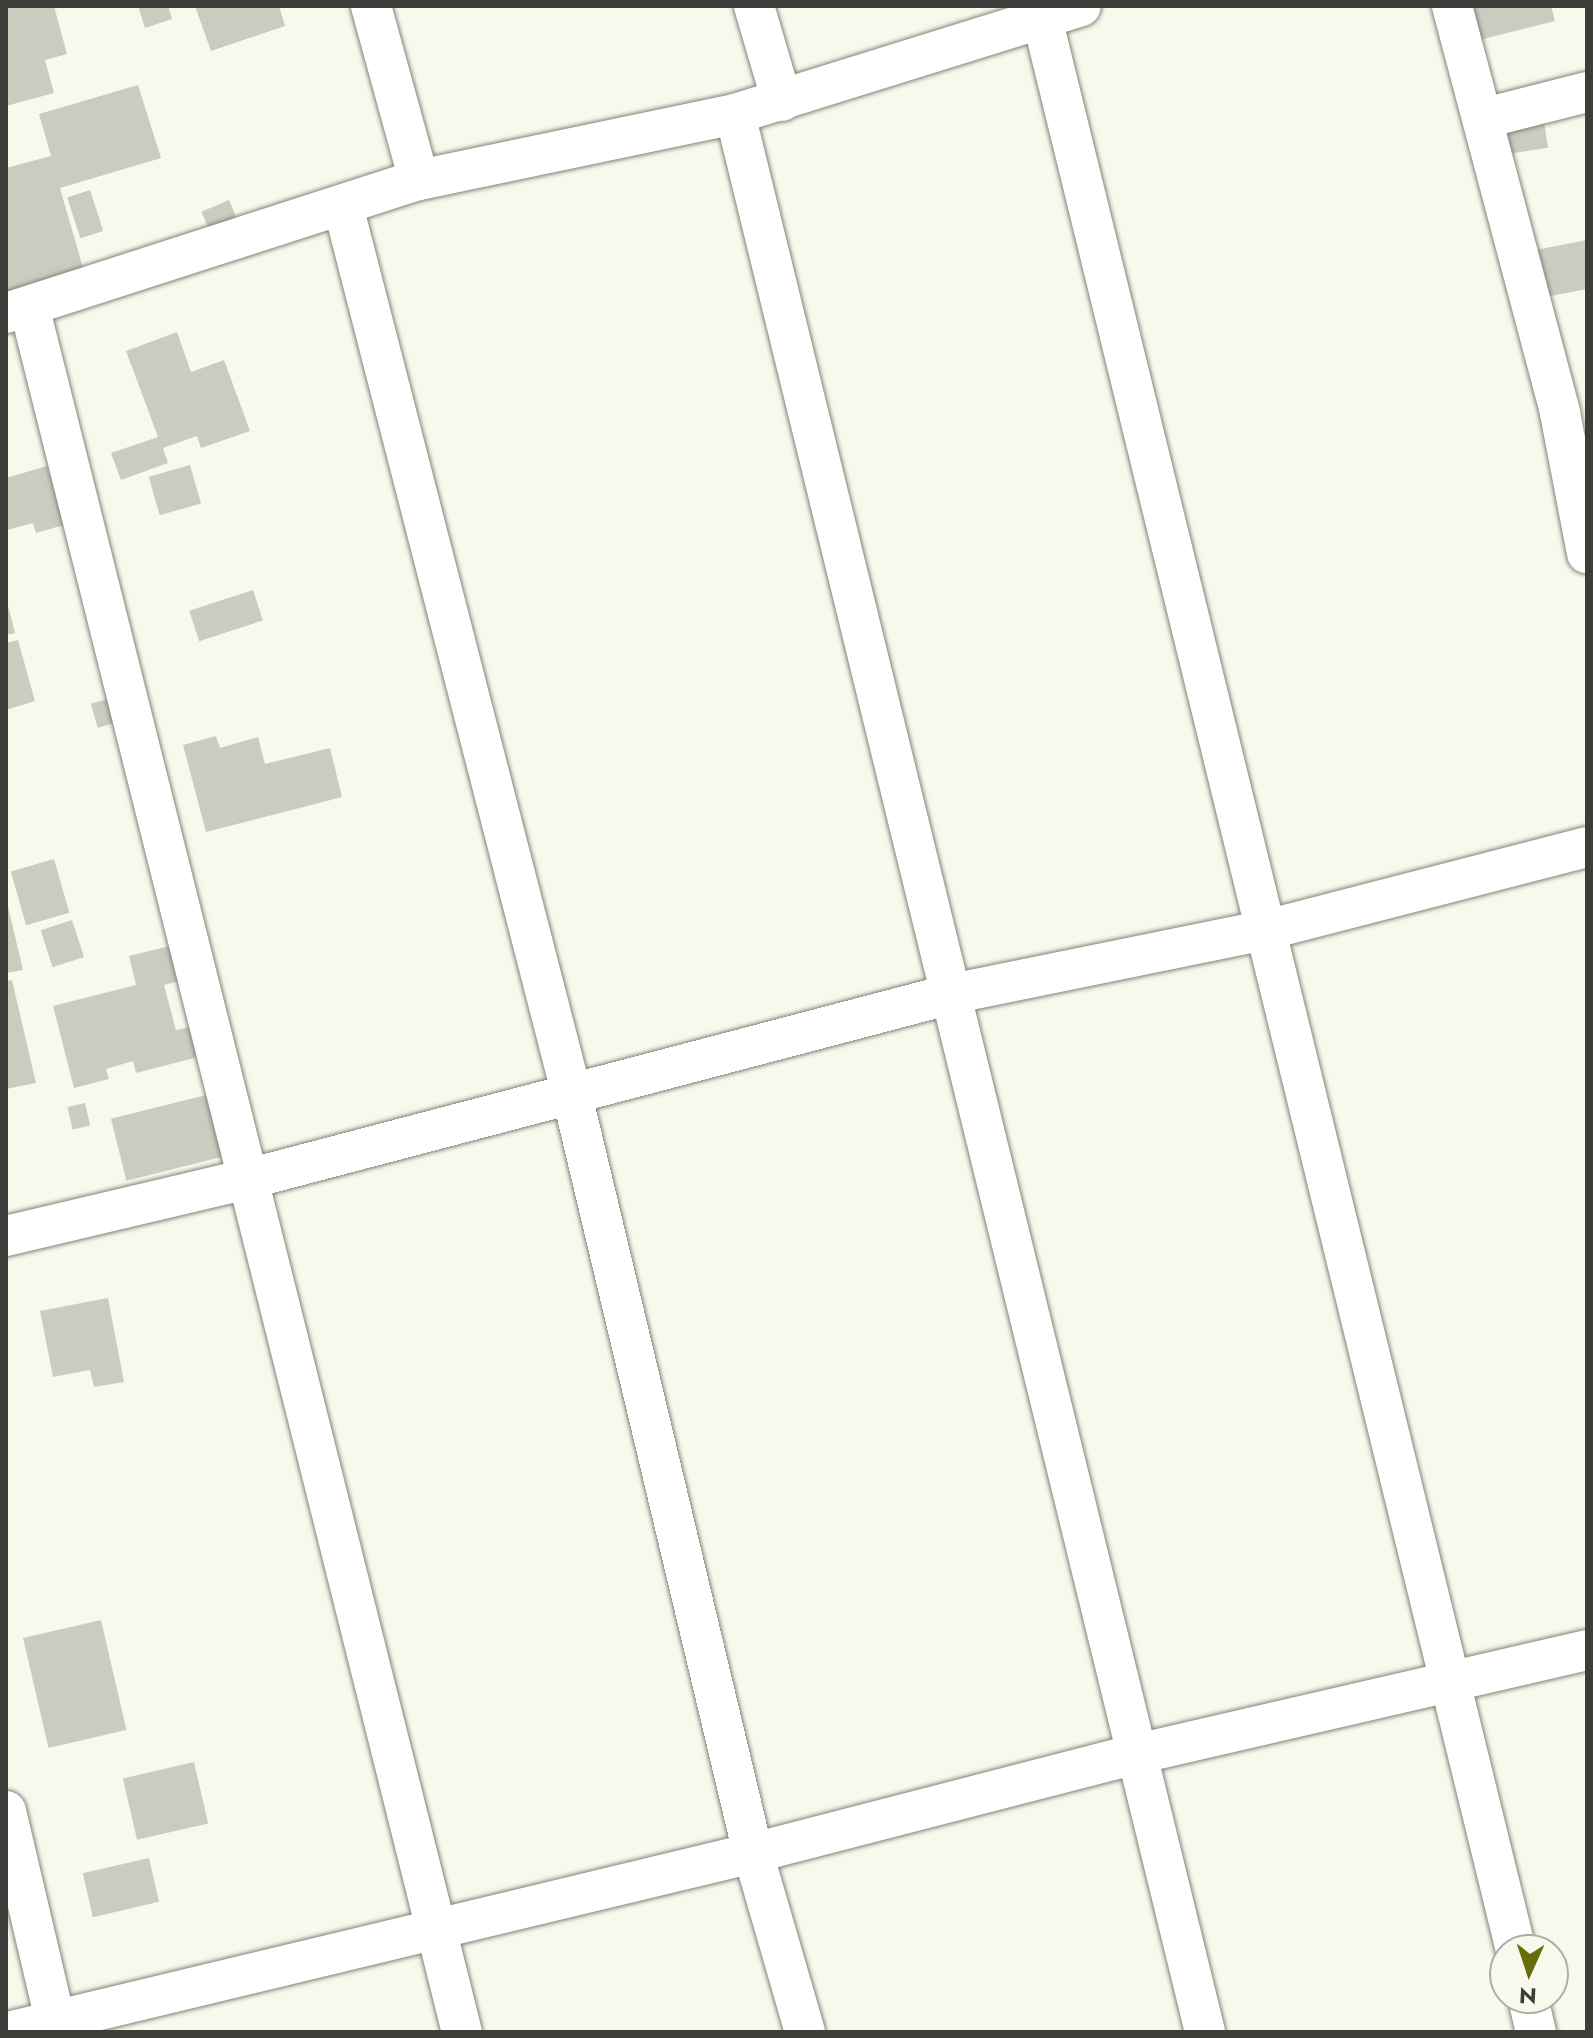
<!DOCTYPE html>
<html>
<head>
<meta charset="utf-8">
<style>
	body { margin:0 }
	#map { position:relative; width:1593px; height:2038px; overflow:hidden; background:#f8f9ed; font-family:Jost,sans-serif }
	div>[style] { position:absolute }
	.building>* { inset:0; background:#cbccc0; transform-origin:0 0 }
	.roads { filter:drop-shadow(0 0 2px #828378) drop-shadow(0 0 2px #828378) }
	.street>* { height:40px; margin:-20px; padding:0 20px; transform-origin:20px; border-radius:20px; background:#fff }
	span { translate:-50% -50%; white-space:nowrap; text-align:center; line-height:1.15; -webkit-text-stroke:8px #f8f9ed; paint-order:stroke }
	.frame { position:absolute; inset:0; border:8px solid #3c3d38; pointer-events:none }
	.north { position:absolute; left:1489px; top:1934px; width:80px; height:80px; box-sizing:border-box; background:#f8f9ed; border:2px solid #adaea5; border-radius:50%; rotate:183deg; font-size:22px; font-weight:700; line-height:32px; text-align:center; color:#3c3d38 }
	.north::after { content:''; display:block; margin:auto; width:28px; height:36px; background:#6a6b0a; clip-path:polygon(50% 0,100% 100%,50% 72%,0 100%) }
</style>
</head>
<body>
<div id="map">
	<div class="building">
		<div style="clip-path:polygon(6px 6px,54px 6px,67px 54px,45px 60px,54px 93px,6px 106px)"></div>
		<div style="clip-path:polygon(138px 6px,168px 6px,172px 19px,145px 28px)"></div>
		<div style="clip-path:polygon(195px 6px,279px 6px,285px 26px,211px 51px)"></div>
		<div style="clip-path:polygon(1466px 6px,1551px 6px,1555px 21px,1475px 41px)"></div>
		<div style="clip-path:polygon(138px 85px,161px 158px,60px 188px,88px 285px,6px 308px,6px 168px,51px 156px,39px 114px)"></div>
		<div style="left:1544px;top:122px;width:26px;height:39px;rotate:81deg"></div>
		<div style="left:90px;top:190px;width:43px;height:24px;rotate:72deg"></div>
		<div style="left:229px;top:200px;width:25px;height:30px;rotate:67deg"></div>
		<div style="clip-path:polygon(1587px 240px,1587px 289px,1540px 298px,1530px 251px)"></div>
		<div style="clip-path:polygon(177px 332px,191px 372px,224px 360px,250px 431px,201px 448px,197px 436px,163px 448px,168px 463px,121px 480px,111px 453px,158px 437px,126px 351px)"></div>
		<div style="left:190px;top:465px;width:40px;height:43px;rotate:74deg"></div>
		<div style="clip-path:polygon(47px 466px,64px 525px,36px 533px,33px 523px,7px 530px,6px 478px)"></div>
		<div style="left:253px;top:590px;width:32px;height:67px;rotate:72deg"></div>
		<div style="clip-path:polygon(6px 598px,15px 633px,6px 635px)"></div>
		<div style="clip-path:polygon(18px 640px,35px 701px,6px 710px,6px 643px)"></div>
		<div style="left:111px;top:698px;width:25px;height:21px;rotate:74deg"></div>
		<div style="clip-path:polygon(216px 736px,220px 748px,258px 737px,265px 764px,330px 748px,342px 797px,206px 832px,183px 745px)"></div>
		<div style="left:54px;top:859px;width:56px;height:45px;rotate:74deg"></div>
		<div style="clip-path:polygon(6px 898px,23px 970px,6px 973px)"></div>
		<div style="left:72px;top:920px;width:39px;height:33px;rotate:72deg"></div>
		<div style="clip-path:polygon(174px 945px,183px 980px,164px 985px,176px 1030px,195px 1026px,202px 1056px,136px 1073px,133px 1061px,106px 1069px,109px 1079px,74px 1088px,53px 1006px,136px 985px,129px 956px)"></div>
		<div style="clip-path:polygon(12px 980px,36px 1083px,6px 1089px,6px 981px)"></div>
		<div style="left:206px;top:1095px;width:64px;height:98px;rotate:76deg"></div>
		<div style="left:85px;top:1103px;width:23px;height:18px;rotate:77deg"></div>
		<div style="clip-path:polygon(108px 1298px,124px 1382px,94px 1387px,90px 1370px,53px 1377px,40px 1311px)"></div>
		<div style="left:101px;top:1620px;width:113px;height:80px;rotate:77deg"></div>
		<div style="left:194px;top:1762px;width:63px;height:73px;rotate:77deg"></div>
		<div style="left:149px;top:1858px;width:45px;height:68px;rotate:77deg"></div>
	</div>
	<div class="roads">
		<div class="street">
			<div style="left:371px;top:6px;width:180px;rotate:74.6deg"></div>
			<div style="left:754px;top:6px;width:99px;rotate:73.6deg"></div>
			<div style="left:1452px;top:6px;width:421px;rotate:75.1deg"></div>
			<div style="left:1560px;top:413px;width:143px;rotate:79.1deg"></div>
			<div style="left:1042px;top:18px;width:1989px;rotate:76.22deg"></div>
			<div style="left:735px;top:114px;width:1975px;rotate:76.23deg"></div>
			<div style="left:1485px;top:118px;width:105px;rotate:-14.3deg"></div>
			<div style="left:343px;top:206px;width:918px;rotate:75.56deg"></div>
			<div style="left:572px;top:1095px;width:779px;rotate:76.57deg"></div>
			<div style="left:753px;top:1853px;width:186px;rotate:73.8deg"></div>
			<div style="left:29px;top:306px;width:1779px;rotate:75.92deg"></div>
			<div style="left:6px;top:313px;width:434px;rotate:-17.9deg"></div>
			<div style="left:419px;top:180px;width:323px;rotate:-11.8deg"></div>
			<div style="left:735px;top:114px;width:362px;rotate:-17.3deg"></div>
			<div style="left:6px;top:1236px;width:249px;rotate:-13.3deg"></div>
			<div style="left:248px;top:1179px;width:727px;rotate:-14.74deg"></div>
			<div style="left:951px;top:994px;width:321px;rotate:-11.5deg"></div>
			<div style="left:1266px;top:930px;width:332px;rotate:-14.5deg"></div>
			<div style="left:6px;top:1811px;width:227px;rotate:76.8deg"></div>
			<div style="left:1528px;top:1998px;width:35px;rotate:77deg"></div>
			<div style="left:8px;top:2032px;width:766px;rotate:-13.51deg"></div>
			<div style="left:753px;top:1853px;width:397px;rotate:-14.5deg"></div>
			<div style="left:1137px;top:1754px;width:462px;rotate:-13deg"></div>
		</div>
	</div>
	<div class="frame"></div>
	<div class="north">N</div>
</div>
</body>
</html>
